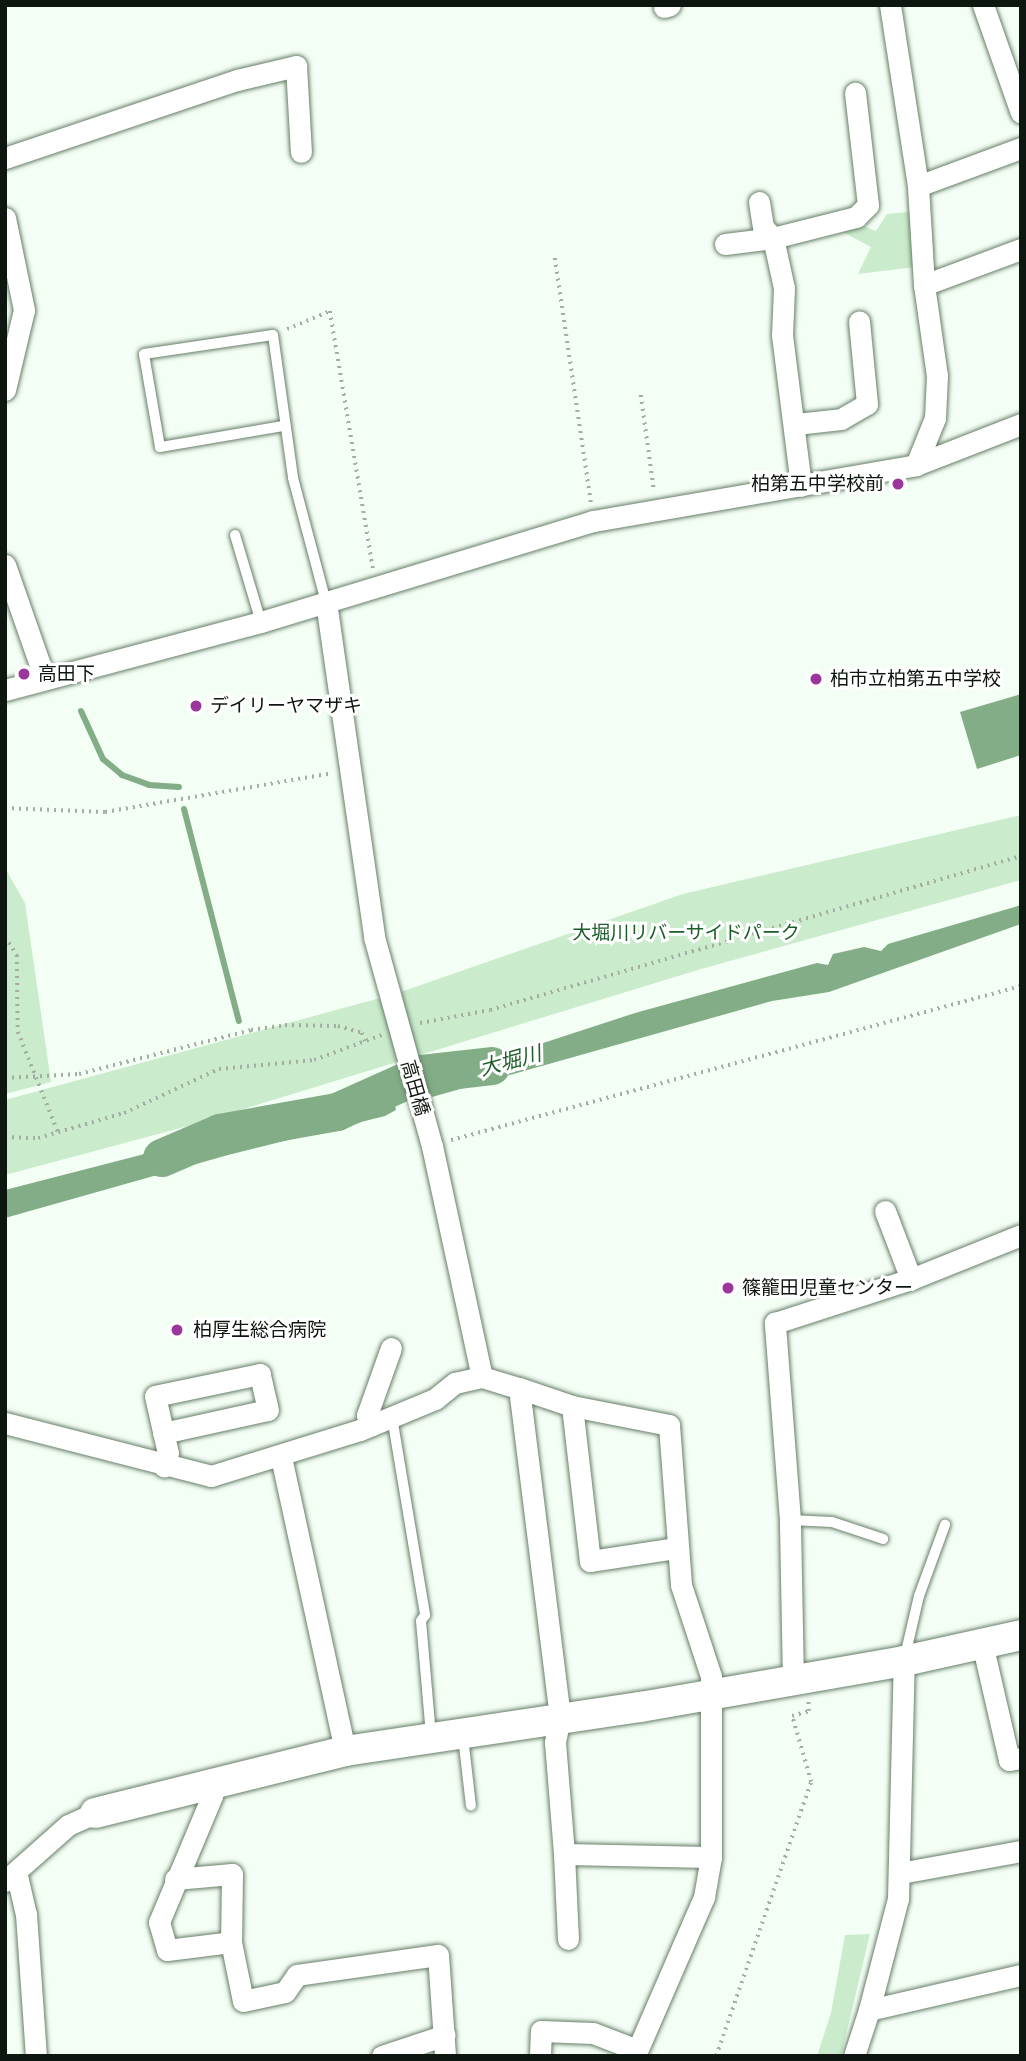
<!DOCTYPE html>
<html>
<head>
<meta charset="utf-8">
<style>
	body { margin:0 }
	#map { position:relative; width:1026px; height:2061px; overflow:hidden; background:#f3fef4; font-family:"Asap Condensed","Noto Sans JP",sans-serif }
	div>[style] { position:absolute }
	.green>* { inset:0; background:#caebcc }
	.water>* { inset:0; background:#82ad86 }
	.stream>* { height:6px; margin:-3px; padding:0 3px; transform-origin:3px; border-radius:3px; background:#82ad86 }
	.river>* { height:38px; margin:-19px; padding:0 19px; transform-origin:19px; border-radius:19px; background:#82ad86 }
	.path>* { height:3.5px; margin-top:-1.75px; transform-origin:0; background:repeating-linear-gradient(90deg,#a3ada4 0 2px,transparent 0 7px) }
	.roads { filter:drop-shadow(0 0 2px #667e68) drop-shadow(0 0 2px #667e68) }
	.lane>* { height:10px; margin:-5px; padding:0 5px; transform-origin:5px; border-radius:5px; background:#fff }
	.street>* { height:21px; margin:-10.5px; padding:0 10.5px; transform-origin:10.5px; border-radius:10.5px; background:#fff }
	.secondary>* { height:30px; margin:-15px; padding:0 15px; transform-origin:15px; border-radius:15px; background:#fff }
	.dots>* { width:19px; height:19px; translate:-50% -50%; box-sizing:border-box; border:4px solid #fff; border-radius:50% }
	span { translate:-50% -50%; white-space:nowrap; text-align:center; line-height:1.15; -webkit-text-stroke:6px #fff; paint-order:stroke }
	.poi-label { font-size:19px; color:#0e170f }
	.right { translate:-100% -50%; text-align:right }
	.left { translate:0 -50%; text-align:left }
	.park-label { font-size:19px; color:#1e5d2a }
	.street-label { font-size:19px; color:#0e170f }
	.water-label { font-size:21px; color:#205f2c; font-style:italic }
	.frame { position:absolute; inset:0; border:7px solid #0e170f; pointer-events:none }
</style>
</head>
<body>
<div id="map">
	<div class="green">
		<div style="clip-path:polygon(909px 212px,915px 267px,858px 274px,871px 247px,841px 231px,863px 226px,876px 231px,887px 214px)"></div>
		<div style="clip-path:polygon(1021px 815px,1021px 880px,701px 969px,188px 1126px,5px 1175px,5px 1100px,395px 994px,683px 894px)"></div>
		<div style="clip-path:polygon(5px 868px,25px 903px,51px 1082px,5px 1094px)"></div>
		<div style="clip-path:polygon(870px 1934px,841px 2056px,817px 2056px,831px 2013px,845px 1935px)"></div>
	</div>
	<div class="water">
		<div style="clip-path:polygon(1021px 694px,1021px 755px,977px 769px,960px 712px)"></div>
		<div style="clip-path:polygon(1021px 905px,1021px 924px,829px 992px,772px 1001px,432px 1097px,419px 1076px,467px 1068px,635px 1013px,817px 963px,828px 965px,833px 954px,864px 947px,881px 951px,888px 944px)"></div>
		<div style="clip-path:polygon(392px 1090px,396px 1110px,385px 1116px,228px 1155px,5px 1218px,5px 1190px)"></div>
	</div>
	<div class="stream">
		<div style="left:81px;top:711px;width:53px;rotate:65.4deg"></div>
		<div style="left:103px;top:759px;width:25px;rotate:40deg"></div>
		<div style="left:122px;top:775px;width:29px;rotate:20deg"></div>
		<div style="left:149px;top:785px;width:30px;rotate:4deg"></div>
		<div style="left:184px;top:809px;width:219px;rotate:75.5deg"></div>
	</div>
	<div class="river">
		<div style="left:162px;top:1158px;width:63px;rotate:-23.3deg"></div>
		<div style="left:220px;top:1133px;width:119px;rotate:-10.2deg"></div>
		<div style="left:337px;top:1112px;width:93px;rotate:-24.1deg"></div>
		<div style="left:422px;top:1074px;width:70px;rotate:-6.5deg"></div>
	</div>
	<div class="path">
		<div style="left:555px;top:258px;width:247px;rotate:81.6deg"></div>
		<div style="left:287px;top:329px;width:47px;rotate:-22.7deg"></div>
		<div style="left:330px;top:311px;width:261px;rotate:80.5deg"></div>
		<div style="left:641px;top:395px;width:96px;rotate:82.2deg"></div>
		<div style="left:5px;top:808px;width:100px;rotate:2.3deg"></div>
		<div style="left:105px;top:812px;width:230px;rotate:-9.7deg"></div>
		<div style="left:5px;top:937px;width:22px;rotate:56deg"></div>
		<div style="left:17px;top:955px;width:77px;rotate:89.3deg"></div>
		<div style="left:18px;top:1032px;width:108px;rotate:68.2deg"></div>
		<div style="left:420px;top:1023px;width:71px;rotate:-10.5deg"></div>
		<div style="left:490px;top:1010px;width:553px;rotate:-16.17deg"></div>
		<div style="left:5px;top:1078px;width:74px;rotate:-3.1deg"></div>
		<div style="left:79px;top:1074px;width:178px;rotate:-14.3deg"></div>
		<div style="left:251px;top:1030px;width:34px;rotate:-8deg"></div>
		<div style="left:285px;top:1025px;width:53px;rotate:1.1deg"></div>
		<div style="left:338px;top:1026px;width:25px;rotate:16deg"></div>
		<div style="left:362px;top:1033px;width:9px;rotate:69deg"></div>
		<div style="left:5px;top:1137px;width:33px;rotate:2deg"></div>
		<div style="left:38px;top:1138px;width:90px;rotate:-16.2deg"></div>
		<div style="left:124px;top:1113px;width:105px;rotate:-24.9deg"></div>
		<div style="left:219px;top:1069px;width:95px;rotate:-5.4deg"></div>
		<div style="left:314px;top:1060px;width:72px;rotate:-20.2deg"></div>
		<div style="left:451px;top:1140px;width:590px;rotate:-15.12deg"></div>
		<div style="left:716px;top:2056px;width:290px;rotate:-70.9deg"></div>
		<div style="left:811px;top:1782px;width:69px;rotate:-106.1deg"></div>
		<div style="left:792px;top:1716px;width:18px;rotate:-16deg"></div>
		<div style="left:809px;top:1711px;width:10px;rotate:-96deg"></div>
	</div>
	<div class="roads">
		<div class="lane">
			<div style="left:283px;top:426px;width:125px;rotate:170.3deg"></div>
			<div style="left:160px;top:447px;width:94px;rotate:-99.8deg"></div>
			<div style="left:144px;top:354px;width:130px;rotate:-8.4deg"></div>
			<div style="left:273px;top:335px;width:144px;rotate:82deg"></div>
			<div style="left:293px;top:478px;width:128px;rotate:75.1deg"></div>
			<div style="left:235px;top:535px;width:91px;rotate:73.4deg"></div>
			<div style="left:392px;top:1417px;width:201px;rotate:80.5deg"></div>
			<div style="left:425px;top:1615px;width:7px;rotate:124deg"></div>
			<div style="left:421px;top:1621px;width:114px;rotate:85deg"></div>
			<div style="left:790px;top:1520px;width:42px;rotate:2.7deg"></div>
			<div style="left:832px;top:1522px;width:54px;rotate:18.4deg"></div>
			<div style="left:905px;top:1656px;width:62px;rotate:-76.9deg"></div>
			<div style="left:919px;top:1596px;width:76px;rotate:-69.9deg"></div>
			<div style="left:463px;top:1737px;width:69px;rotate:83.4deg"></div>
		</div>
		<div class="street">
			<div style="left:890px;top:5px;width:183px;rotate:81.2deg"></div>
			<div style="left:918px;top:186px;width:110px;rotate:-20.3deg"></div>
			<div style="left:983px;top:5px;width:114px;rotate:70.6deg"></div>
			<div style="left:664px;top:7px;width:6px;rotate:-18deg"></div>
			<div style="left:5px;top:158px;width:245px;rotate:-18.6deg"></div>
			<div style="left:237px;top:80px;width:61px;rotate:-13.3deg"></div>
			<div style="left:296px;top:66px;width:86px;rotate:86.7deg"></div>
			<div style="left:759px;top:202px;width:25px;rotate:81deg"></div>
			<div style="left:763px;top:227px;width:15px;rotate:48deg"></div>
			<div style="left:773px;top:238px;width:86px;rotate:-14.2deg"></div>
			<div style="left:856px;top:217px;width:17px;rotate:-45deg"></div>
			<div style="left:868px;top:205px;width:113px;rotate:-96.6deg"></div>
			<div style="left:5px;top:218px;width:94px;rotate:78.3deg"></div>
			<div style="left:24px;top:310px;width:82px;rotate:103.4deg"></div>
			<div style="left:725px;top:244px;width:48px;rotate:-7.1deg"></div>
			<div style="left:773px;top:238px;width:51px;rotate:77.6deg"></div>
			<div style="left:784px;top:288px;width:47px;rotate:92.4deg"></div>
			<div style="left:782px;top:335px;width:152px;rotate:82.8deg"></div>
			<div style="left:924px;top:285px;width:103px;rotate:-20.4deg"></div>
			<div style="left:796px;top:424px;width:45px;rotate:-6.3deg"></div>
			<div style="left:841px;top:419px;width:30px;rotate:-30deg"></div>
			<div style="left:867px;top:404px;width:83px;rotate:-95.5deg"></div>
			<div style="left:916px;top:465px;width:51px;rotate:-68deg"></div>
			<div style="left:935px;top:418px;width:42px;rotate:-87.3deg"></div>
			<div style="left:937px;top:376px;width:92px;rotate:-98.1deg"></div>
			<div style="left:924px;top:285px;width:99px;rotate:-93.5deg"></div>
			<div style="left:5px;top:565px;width:121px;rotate:70.7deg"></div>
			<div style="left:326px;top:602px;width:338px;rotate:81.8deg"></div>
			<div style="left:374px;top:937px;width:217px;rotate:74.5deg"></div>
			<div style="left:432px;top:1146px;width:236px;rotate:77.8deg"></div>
			<div style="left:482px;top:1377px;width:39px;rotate:17deg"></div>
			<div style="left:519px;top:1388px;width:333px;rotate:82.9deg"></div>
			<div style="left:560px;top:1718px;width:25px;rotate:102deg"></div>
			<div style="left:555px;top:1742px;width:112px;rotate:85.4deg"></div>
			<div style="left:564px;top:1854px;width:147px;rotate:1.2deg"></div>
			<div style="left:5px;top:690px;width:265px;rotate:-14.9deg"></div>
			<div style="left:261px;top:622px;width:347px;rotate:-16.9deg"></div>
			<div style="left:593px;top:521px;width:328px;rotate:-9.8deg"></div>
			<div style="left:916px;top:465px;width:113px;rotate:-21.3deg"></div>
			<div style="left:885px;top:1211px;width:73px;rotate:69.1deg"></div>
			<div style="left:519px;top:1388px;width:56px;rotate:18.8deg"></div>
			<div style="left:572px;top:1406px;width:99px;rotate:11.1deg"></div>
			<div style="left:669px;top:1425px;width:160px;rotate:85.7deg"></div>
			<div style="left:681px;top:1585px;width:96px;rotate:71.8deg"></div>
			<div style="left:711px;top:1676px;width:181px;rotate:90deg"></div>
			<div style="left:711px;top:1857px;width:41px;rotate:99.9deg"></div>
			<div style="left:704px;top:1897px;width:173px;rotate:113.5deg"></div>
			<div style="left:572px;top:1406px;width:156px;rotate:83.4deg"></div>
			<div style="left:590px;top:1561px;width:87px;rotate:-8.6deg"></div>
			<div style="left:5px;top:1423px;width:213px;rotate:14.4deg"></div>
			<div style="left:211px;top:1476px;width:156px;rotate:-17.2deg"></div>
			<div style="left:360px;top:1430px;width:81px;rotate:-22.5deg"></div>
			<div style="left:435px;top:1399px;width:26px;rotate:-39deg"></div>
			<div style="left:455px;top:1383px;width:28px;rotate:-13deg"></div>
			<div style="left:372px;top:1425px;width:11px;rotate:-117deg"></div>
			<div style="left:367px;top:1415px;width:71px;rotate:-70.3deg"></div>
			<div style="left:163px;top:1433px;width:107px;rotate:-12.4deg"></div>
			<div style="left:268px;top:1410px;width:37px;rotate:-103deg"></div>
			<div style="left:260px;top:1374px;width:107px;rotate:168.2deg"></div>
			<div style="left:155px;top:1396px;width:58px;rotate:77.2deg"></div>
			<div style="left:168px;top:1453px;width:14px;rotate:107deg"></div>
			<div style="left:281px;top:1457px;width:301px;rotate:77.7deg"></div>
			<div style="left:982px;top:1643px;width:120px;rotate:77deg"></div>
			<div style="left:1009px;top:1760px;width:12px;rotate:-9deg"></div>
			<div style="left:793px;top:1681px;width:161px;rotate:-91.1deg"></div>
			<div style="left:790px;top:1520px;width:198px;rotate:-94.4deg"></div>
			<div style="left:775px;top:1323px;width:143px;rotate:-17.9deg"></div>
			<div style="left:911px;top:1279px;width:118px;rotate:-21.8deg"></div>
			<div style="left:210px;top:1784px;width:12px;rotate:81deg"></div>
			<div style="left:212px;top:1796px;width:137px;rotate:112.8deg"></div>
			<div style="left:159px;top:1922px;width:29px;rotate:74deg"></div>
			<div style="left:167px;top:1950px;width:64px;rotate:-7.1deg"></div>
			<div style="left:564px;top:1854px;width:85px;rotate:87.3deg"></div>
			<div style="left:900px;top:1873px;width:123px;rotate:-10.3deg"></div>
			<div style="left:12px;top:1875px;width:8px;rotate:40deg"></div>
			<div style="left:18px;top:1880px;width:35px;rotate:77deg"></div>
			<div style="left:26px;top:1914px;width:142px;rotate:86deg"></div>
			<div style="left:175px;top:1879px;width:57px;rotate:-5deg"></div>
			<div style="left:232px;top:1874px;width:68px;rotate:90.8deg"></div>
			<div style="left:231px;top:1942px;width:60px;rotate:78.5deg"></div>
			<div style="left:243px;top:2001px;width:43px;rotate:-12.1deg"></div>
			<div style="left:285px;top:1992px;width:21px;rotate:-55deg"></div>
			<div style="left:297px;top:1975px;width:142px;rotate:-8.1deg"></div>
			<div style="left:438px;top:1955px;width:101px;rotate:86deg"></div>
			<div style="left:5px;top:1881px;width:84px;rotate:-41.6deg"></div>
			<div style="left:68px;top:1825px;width:30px;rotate:-24deg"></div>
			<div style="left:869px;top:2010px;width:115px;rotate:-75.4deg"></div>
			<div style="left:898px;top:1899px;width:238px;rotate:-88.6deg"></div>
			<div style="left:382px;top:2056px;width:66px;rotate:-18.4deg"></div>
			<div style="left:540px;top:2056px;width:25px;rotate:-88deg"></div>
			<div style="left:541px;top:2031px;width:52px;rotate:2.2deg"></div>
			<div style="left:593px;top:2033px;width:47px;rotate:21.1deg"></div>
			<div style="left:854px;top:2056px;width:48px;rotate:-71.9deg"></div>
			<div style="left:869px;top:2010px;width:156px;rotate:-13deg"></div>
		</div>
		<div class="secondary">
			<div style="left:95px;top:1813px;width:258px;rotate:-13.9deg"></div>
			<div style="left:345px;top:1751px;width:299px;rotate:-8.5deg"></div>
			<div style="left:641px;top:1707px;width:267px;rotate:-9.9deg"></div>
			<div style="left:904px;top:1661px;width:120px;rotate:-12.5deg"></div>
		</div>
	</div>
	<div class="dots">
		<div style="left:898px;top:484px;background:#9a369c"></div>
		<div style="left:24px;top:674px;background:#9a369c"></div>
		<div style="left:816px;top:679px;background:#9a369c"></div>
		<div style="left:196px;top:706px;background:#9a369c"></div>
		<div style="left:728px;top:1288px;background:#9a369c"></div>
		<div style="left:177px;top:1330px;background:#9a369c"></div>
	</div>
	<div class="poi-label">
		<span class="right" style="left:884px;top:484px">柏第五中学校前</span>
		<span class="left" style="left:38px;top:674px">高田下</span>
		<span class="left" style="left:830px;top:679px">柏市立柏第五中学校</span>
		<span class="left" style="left:210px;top:706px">デイリーヤマザキ</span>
		<span class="left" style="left:742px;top:1288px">篠籠田児童センター</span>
		<span class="left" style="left:193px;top:1330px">柏厚生総合病院</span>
	</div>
	<div class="park-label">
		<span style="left:686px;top:933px">大堀川リバーサイドパーク</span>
	</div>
	<div class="street-label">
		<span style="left:415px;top:1088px;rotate:74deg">高田橋</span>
	</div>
	<div class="water-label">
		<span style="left:510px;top:1060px;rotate:-15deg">大堀川</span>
	</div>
	<div class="frame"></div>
</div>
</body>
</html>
